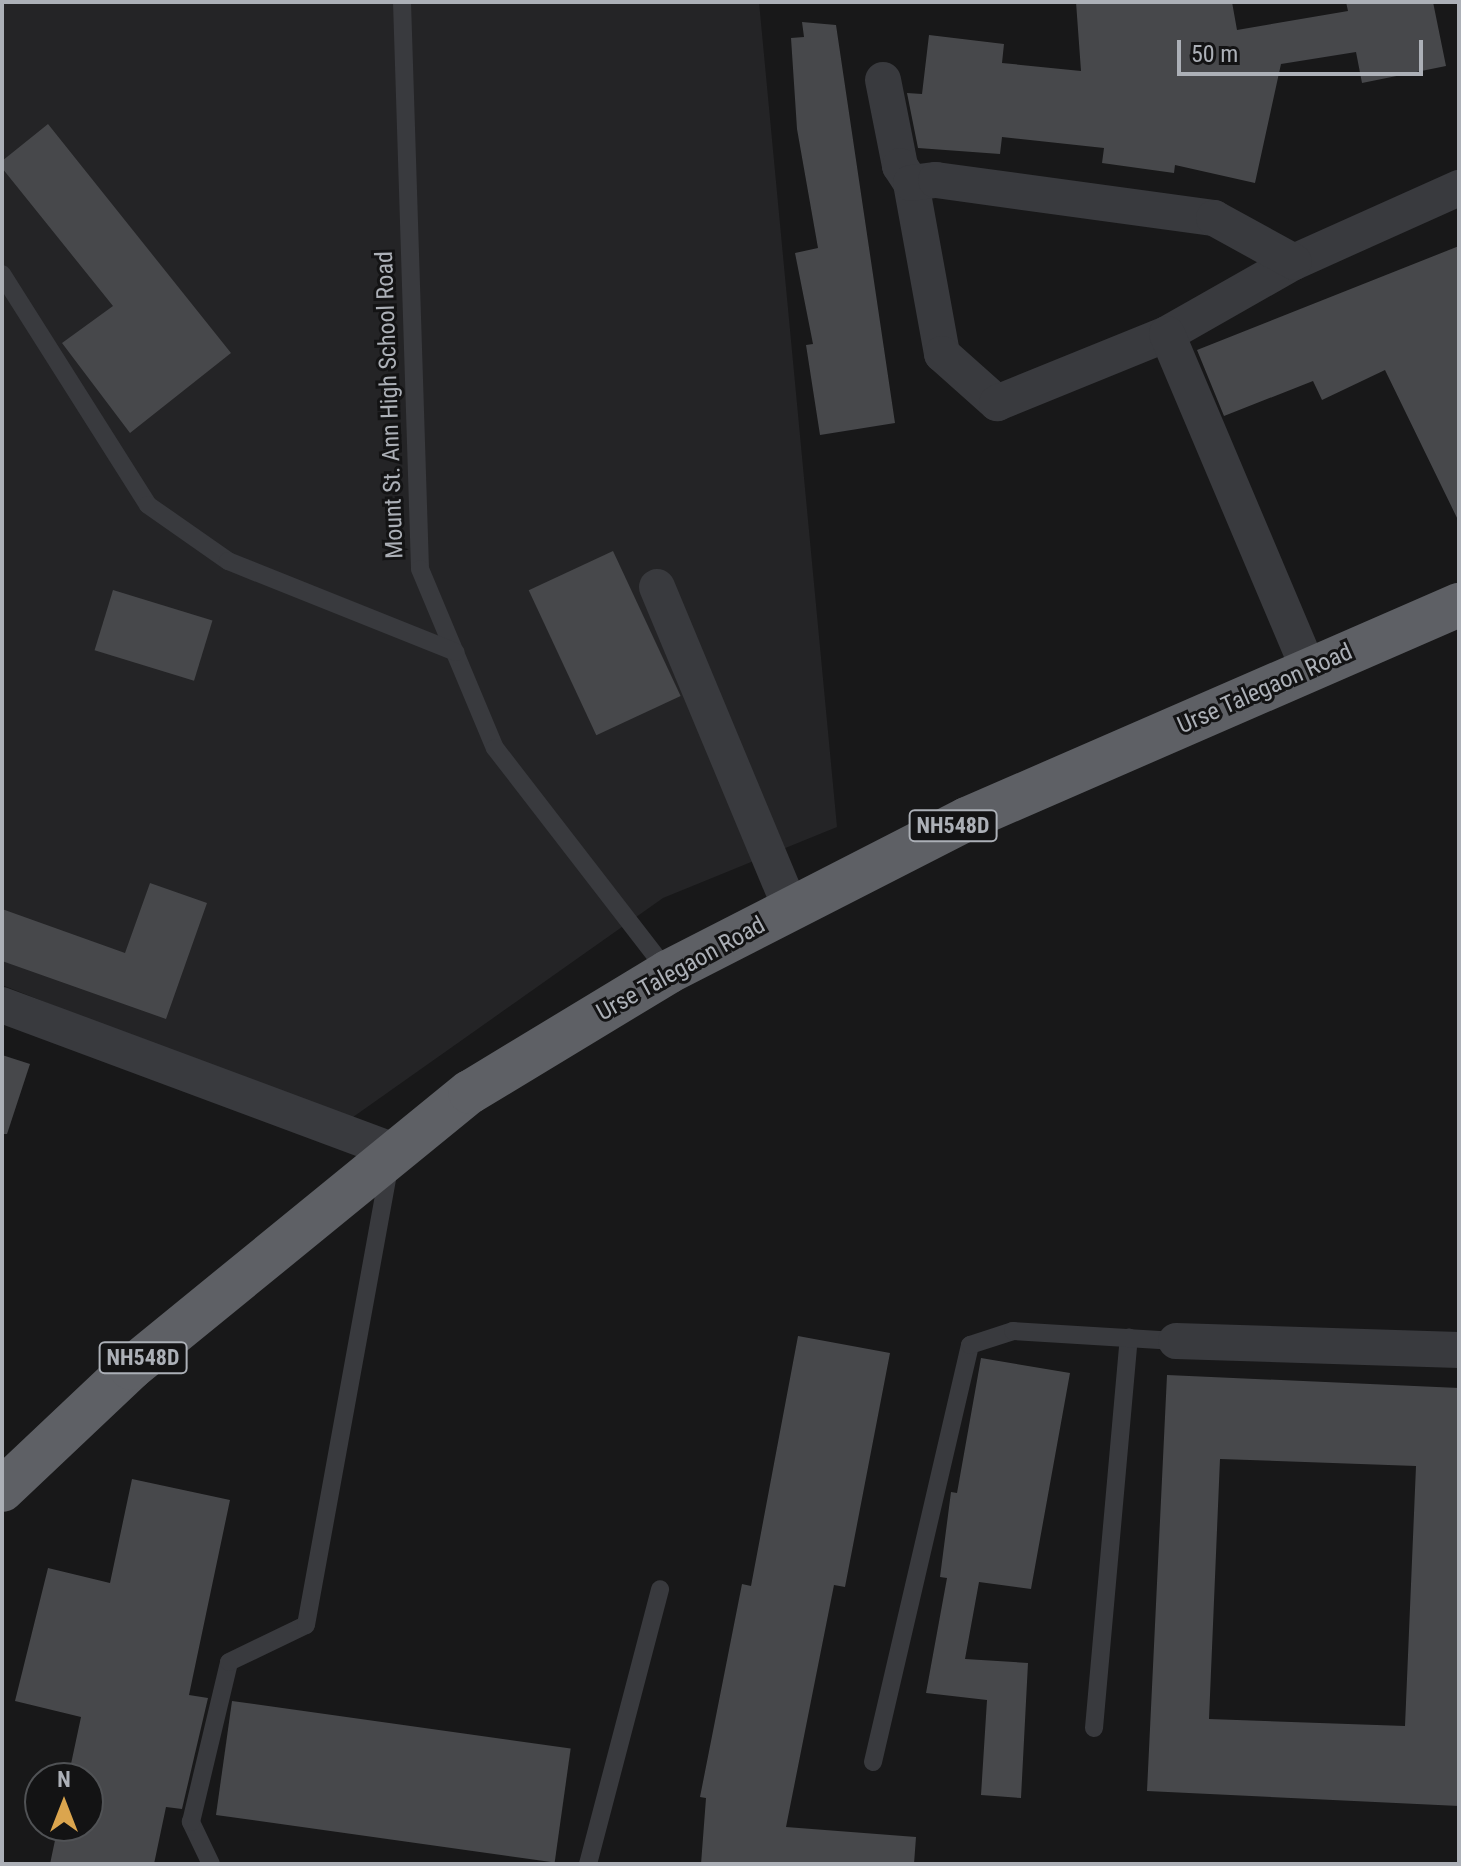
<!DOCTYPE html>
<html>
<head>
<meta charset="utf-8">
<style>
	body { margin:0 }
	#map { position:relative; width:1461px; height:1866px; overflow:hidden; background:#181819; font-family:"Roboto Condensed",sans-serif }
	div>[style] { position:absolute }
	.built>* { inset:0; background:#242426 }
	.building>* { inset:0; background:#47484b; transform-origin:0 0 }
	.service>* { height:18px; margin:-9px; padding:0 9px; transform-origin:9px; border-radius:9px; background:#393a3e }
	.minor>* { height:36px; margin:-18px; padding:0 18px; transform-origin:18px; border-radius:18px; background:#393a3e }
	.trunk>* { height:44px; margin:-22px; padding:0 22px; transform-origin:22px; border-radius:22px; background:#5e6065 }
	span { translate:-50% -50%; white-space:nowrap; text-align:center; line-height:1.15; -webkit-text-stroke:6px #131314; paint-order:stroke }
	.shield-label span { padding:2px 6px; background:#131314; border:2px solid; border-radius:6px; -webkit-text-stroke-width:0 }
	.shield-label { font-size:22px; color:#acb0b7; font-weight:700 }
	.street-label { font-size:24px; color:#acb0b7 }
	.frame { position:absolute; inset:0; border:4px solid #acb0b7; pointer-events:none }
	.north { position:absolute; left:24px; top:1762px; width:80px; height:80px; box-sizing:border-box; background:#131314; border:2px solid #505255; border-radius:50%; rotate:0deg; font-size:22px; font-weight:700; line-height:32px; text-align:center; color:#acb0b7 }
	.north::after { content:''; display:block; margin:auto; width:28px; height:36px; background:#dba54e; clip-path:polygon(50% 0,100% 100%,50% 72%,0 100%) }
	.scale { position:absolute; left:1177px; top:40px; width:246px; height:36px; box-sizing:border-box; border:4px solid #acb0b7; border-top:0; padding-left:10px; font-size:24px; line-height:28px; white-space:nowrap; color:#acb0b7; -webkit-text-stroke:6px #131314; paint-order:stroke }
</style>
</head>
<body>
<div id="map">
	<div class="built">
		<div style="clip-path:polygon(2px 2px,759px 2px,837px 827px,663px 898px,346px 1122px,2px 985px)"></div>
	</div>
	<div class="building">
		<div style="clip-path:polygon(1076px 2px,1232px 2px,1237px 30px,1348px 11px,1346px 2px,1433px 2px,1446px 66px,1362px 83px,1356px 52px,1281px 64px,1255px 183px,1175px 165px,1174px 173px,1102px 163px,1104px 148px,1002px 137px,1000px 154px,918px 148px,907px 93px,922px 94px,929px 35px,1004px 44px,1002px 63px,1081px 71px)"></div>
		<div style="clip-path:polygon(802px 22px,836px 25px,895px 423px,820px 435px,806px 345px,813px 344px,795px 253px,818px 248px,797px 129px,791px 38px,804px 37px)"></div>
		<div style="clip-path:polygon(48px 124px,231px 353px,130px 433px,62px 343px,113px 306px,2px 168px,2px 161px)"></div>
		<div style="clip-path:polygon(1459px 246px,1459px 522px,1385px 370px,1322px 400px,1313px 381px,1224px 416px,1197px 350px)"></div>
		<div style="left:613px;top:551px;width:160px;height:93px;rotate:65deg"></div>
		<div style="left:113px;top:590px;width:104px;height:63px;rotate:17deg"></div>
		<div style="clip-path:polygon(150px 883px,207px 903px,166px 1019px,2px 961px,2px 909px,125px 953px)"></div>
		<div style="clip-path:polygon(2px 1055px,30px 1064px,7px 1134px,2px 1134px)"></div>
		<div style="clip-path:polygon(798px 1336px,890px 1353px,845px 1587px,834px 1585px,786px 1827px,916px 1837px,914px 1864px,701px 1864px,706px 1798px,700px 1797px,742px 1584px,751px 1586px)"></div>
		<div style="clip-path:polygon(981px 1358px,1070px 1373px,1031px 1589px,979px 1582px,965px 1659px,1028px 1663px,1021px 1798px,981px 1795px,987px 1700px,926px 1693px,947px 1578px,940px 1577px,951px 1492px,957px 1493px)"></div>
		<div style="clip-path:polygon(evenodd,1167px 1375px,1459px 1388px,1459px 1806px,1147px 1791px,1167px 1375px,1220px 1459px,1416px 1466px,1405px 1726px,1209px 1719px,1220px 1459px)"></div>
		<div style="clip-path:polygon(132px 1479px,230px 1500px,189px 1695px,208px 1698px,182px 1809px,166px 1807px,154px 1864px,50px 1864px,58px 1826px,88px 1826px,88px 1778px,68px 1778px,81px 1717px,15px 1701px,48px 1568px,110px 1583px)"></div>
		<div style="left:232px;top:1701px;width:342px;height:115px;rotate:8deg"></div>
	</div>
	<div class="service">
		<div style="left:402px;top:2px;width:567px;rotate:88.18deg"></div>
		<div style="left:420px;top:569px;width:194px;rotate:67.3deg"></div>
		<div style="left:495px;top:748px;width:283px;rotate:52.3deg"></div>
		<div style="left:2px;top:274px;width:273px;rotate:57.7deg"></div>
		<div style="left:148px;top:505px;width:98px;rotate:35deg"></div>
		<div style="left:228px;top:561px;width:245px;rotate:21.8deg"></div>
		<div style="left:1094px;top:1728px;width:392px;rotate:-84.9deg"></div>
		<div style="left:873px;top:1762px;width:428px;rotate:-76.9deg"></div>
		<div style="left:970px;top:1345px;width:45px;rotate:-18deg"></div>
		<div style="left:1013px;top:1331px;width:163px;rotate:3.5deg"></div>
		<div style="left:211px;top:1864px;width:47px;rotate:-115.5deg"></div>
		<div style="left:191px;top:1822px;width:164px;rotate:-76.6deg"></div>
		<div style="left:229px;top:1662px;width:85px;rotate:-25.7deg"></div>
		<div style="left:306px;top:1625px;width:465px;rotate:-79.7deg"></div>
		<div style="left:588px;top:1864px;width:284px;rotate:-75.3deg"></div>
	</div>
	<div class="minor">
		<div style="left:883px;top:80px;width:88px;rotate:78.8deg"></div>
		<div style="left:900px;top:166px;width:20px;rotate:57deg"></div>
		<div style="left:911px;top:183px;width:174px;rotate:79.7deg"></div>
		<div style="left:942px;top:354px;width:74px;rotate:41.7deg"></div>
		<div style="left:997px;top:403px;width:183px;rotate:-22.1deg"></div>
		<div style="left:1167px;top:334px;width:146px;rotate:-29.6deg"></div>
		<div style="left:1294px;top:262px;width:181px;rotate:-24.2deg"></div>
		<div style="left:911px;top:183px;width:25px;rotate:-7deg"></div>
		<div style="left:936px;top:180px;width:281px;rotate:7.8deg"></div>
		<div style="left:1214px;top:218px;width:91px;rotate:28.8deg"></div>
		<div style="left:1167px;top:334px;width:365px;rotate:67.1deg"></div>
		<div style="left:657px;top:587px;width:349px;rotate:67.4deg"></div>
		<div style="left:2px;top:1005px;width:416px;rotate:20.4deg"></div>
		<div style="left:1176px;top:1341px;width:283px;rotate:1.8deg"></div>
	</div>
	<div class="trunk">
		<div style="left:2px;top:1490px;width:178px;rotate:-43.4deg"></div>
		<div style="left:131px;top:1368px;width:437px;rotate:-39.2deg"></div>
		<div style="left:470px;top:1092px;width:232px;rotate:-31.2deg"></div>
		<div style="left:668px;top:972px;width:336px;rotate:-27.1deg"></div>
		<div style="left:967px;top:819px;width:537px;rotate:-23.51deg"></div>
	</div>
	<div class="shield-label">
		<span style="left:953px;top:826px">NH548D</span>
		<span style="left:143px;top:1358px">NH548D</span>
	</div>
	<div class="street-label">
		<span style="left:390px;top:405px;rotate:-92deg">Mount St. Ann High School Road</span>
		<span style="left:1265px;top:689px;rotate:-24deg">Urse Talegaon Road</span>
		<span style="left:681px;top:969px;rotate:-29deg">Urse Talegaon Road</span>
	</div>
	<div class="frame"></div>
	<div class="north">N</div>
	<div class="scale">50 m</div>
</div>
</body>
</html>
